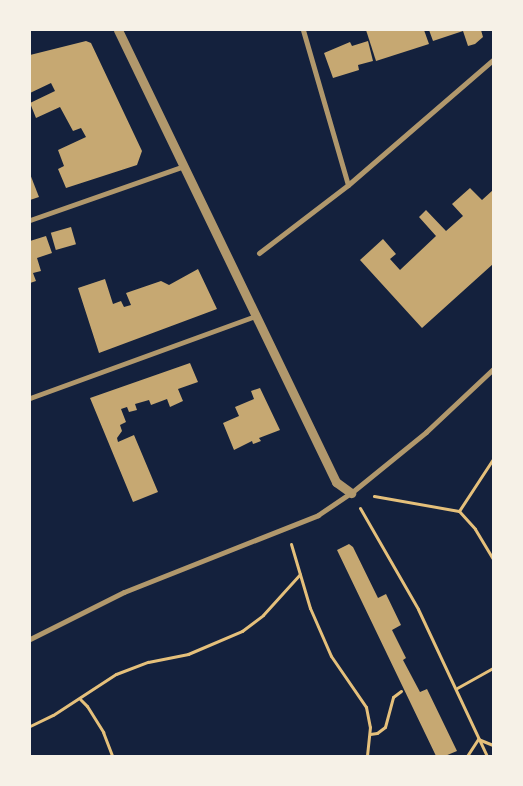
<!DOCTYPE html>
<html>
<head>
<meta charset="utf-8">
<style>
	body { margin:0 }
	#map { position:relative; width:523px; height:786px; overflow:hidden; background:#14213d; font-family:Jost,sans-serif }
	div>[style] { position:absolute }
	.building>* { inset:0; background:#c6a872; transform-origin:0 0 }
	.path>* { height:3px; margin:-1.5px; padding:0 1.5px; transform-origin:1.5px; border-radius:1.5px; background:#e5c07b }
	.minor>* { height:5px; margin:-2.5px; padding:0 2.5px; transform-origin:2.5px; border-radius:2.5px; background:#b1986c }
	.tertiary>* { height:9px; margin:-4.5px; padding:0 4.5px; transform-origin:4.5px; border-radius:4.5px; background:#b1986c }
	span { translate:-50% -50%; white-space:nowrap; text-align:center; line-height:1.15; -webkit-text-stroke:4px #f6f1e7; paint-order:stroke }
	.frame { position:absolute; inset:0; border:31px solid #f6f1e7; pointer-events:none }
</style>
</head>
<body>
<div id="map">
	<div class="building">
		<div style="clip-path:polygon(366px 30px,424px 30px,429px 44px,376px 61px)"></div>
		<div style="clip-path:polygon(429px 30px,481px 30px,483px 37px,475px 44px,468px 46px,463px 31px,433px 41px)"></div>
		<div style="clip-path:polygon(86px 41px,91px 43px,142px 151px,137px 165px,66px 188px,58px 169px,64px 166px,58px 150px,86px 137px,81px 128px,73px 131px,60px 107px,36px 118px,30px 103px,55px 91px,51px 83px,30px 93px,30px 55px)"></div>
		<div style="clip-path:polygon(368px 41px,373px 61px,358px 65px,359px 70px,333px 78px,324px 53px,350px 42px,352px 46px)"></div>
		<div style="clip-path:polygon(30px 174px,39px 197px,30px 200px)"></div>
		<div style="clip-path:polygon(470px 188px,482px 200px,493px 190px,493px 264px,422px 328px,360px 260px,383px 239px,396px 254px,390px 259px,400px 270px,436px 236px,419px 217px,426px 210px,446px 231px,463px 216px,452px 204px)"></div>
		<div style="left:71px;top:227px;width:18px;height:21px;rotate:74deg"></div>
		<div style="clip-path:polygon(46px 236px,52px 253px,37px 258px,41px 271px,33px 273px,36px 281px,30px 283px,30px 241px)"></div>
		<div style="clip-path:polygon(198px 269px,217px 309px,99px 353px,78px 288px,105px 279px,113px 304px,121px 301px,124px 307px,131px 305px,126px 293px,161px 281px,169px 285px)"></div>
		<div style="clip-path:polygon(190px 363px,198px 382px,178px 389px,183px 401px,170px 407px,167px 399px,151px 405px,149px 400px,135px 404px,137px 410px,129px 412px,127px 407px,121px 409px,126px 422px,120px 425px,122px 431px,117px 438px,118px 442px,134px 435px,158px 492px,133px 502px,90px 398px)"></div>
		<div style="clip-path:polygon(260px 388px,280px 430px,259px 438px,261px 441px,253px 444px,252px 441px,234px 450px,223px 423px,239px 416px,235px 407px,254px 399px,251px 391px)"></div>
		<div style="clip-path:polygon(349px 544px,353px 547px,378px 598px,386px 594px,401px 625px,392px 630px,406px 658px,403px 660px,420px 692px,427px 689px,457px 751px,445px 756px,436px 756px,337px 550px)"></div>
	</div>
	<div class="path">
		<div style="left:493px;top:459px;width:62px;rotate:123.2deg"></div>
		<div style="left:459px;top:511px;width:24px;rotate:48deg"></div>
		<div style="left:475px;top:529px;width:35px;rotate:59deg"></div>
		<div style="left:374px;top:496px;width:86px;rotate:10deg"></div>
		<div style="left:360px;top:508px;width:116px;rotate:60.1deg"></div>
		<div style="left:418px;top:609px;width:162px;rotate:64.9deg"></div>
		<div style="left:291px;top:544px;width:67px;rotate:73.5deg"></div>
		<div style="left:310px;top:608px;width:52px;rotate:66.4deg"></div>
		<div style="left:331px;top:656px;width:62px;rotate:55.5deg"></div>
		<div style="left:366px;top:707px;width:20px;rotate:79deg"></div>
		<div style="left:370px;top:727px;width:29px;rotate:96deg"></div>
		<div style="left:457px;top:688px;width:41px;rotate:-29.1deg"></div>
		<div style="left:80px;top:699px;width:10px;rotate:45deg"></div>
		<div style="left:87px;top:706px;width:31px;rotate:58deg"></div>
		<div style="left:103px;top:732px;width:26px;rotate:69deg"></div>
		<div style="left:30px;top:726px;width:25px;rotate:-26deg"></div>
		<div style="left:53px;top:715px;width:75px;rotate:-33.1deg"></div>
		<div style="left:116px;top:674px;width:34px;rotate:-21deg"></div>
		<div style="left:148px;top:662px;width:41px;rotate:-11.3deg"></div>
		<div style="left:188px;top:654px;width:59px;rotate:-23.1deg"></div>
		<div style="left:242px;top:631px;width:26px;rotate:-37deg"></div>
		<div style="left:263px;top:615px;width:55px;rotate:-47.9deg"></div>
		<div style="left:370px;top:734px;width:7px;rotate:-8deg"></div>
		<div style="left:377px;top:733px;width:10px;rotate:-37deg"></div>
		<div style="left:385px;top:727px;width:31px;rotate:-75deg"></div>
		<div style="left:393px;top:697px;width:10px;rotate:-37deg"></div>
		<div style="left:467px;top:756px;width:20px;rotate:-57deg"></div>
		<div style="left:478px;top:739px;width:16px;rotate:22deg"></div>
	</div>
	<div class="minor">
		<div style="left:303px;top:30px;width:161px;rotate:73.8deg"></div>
		<div style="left:30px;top:220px;width:163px;rotate:-19.3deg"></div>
		<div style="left:259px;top:253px;width:112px;rotate:-37.4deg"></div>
		<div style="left:348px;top:185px;width:191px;rotate:-40.8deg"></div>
		<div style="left:30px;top:398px;width:239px;rotate:-20deg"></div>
		<div style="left:30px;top:639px;width:105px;rotate:-26.6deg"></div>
		<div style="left:124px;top:592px;width:209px;rotate:-21.6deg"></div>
		<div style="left:318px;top:515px;width:40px;rotate:-34deg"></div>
		<div style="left:351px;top:493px;width:97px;rotate:-39.1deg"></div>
		<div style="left:426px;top:432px;width:92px;rotate:-43.2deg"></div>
	</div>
	<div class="tertiary">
		<div style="left:118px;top:30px;width:502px;rotate:64.25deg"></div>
		<div style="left:336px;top:482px;width:19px;rotate:36deg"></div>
	</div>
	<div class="frame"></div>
</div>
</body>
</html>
